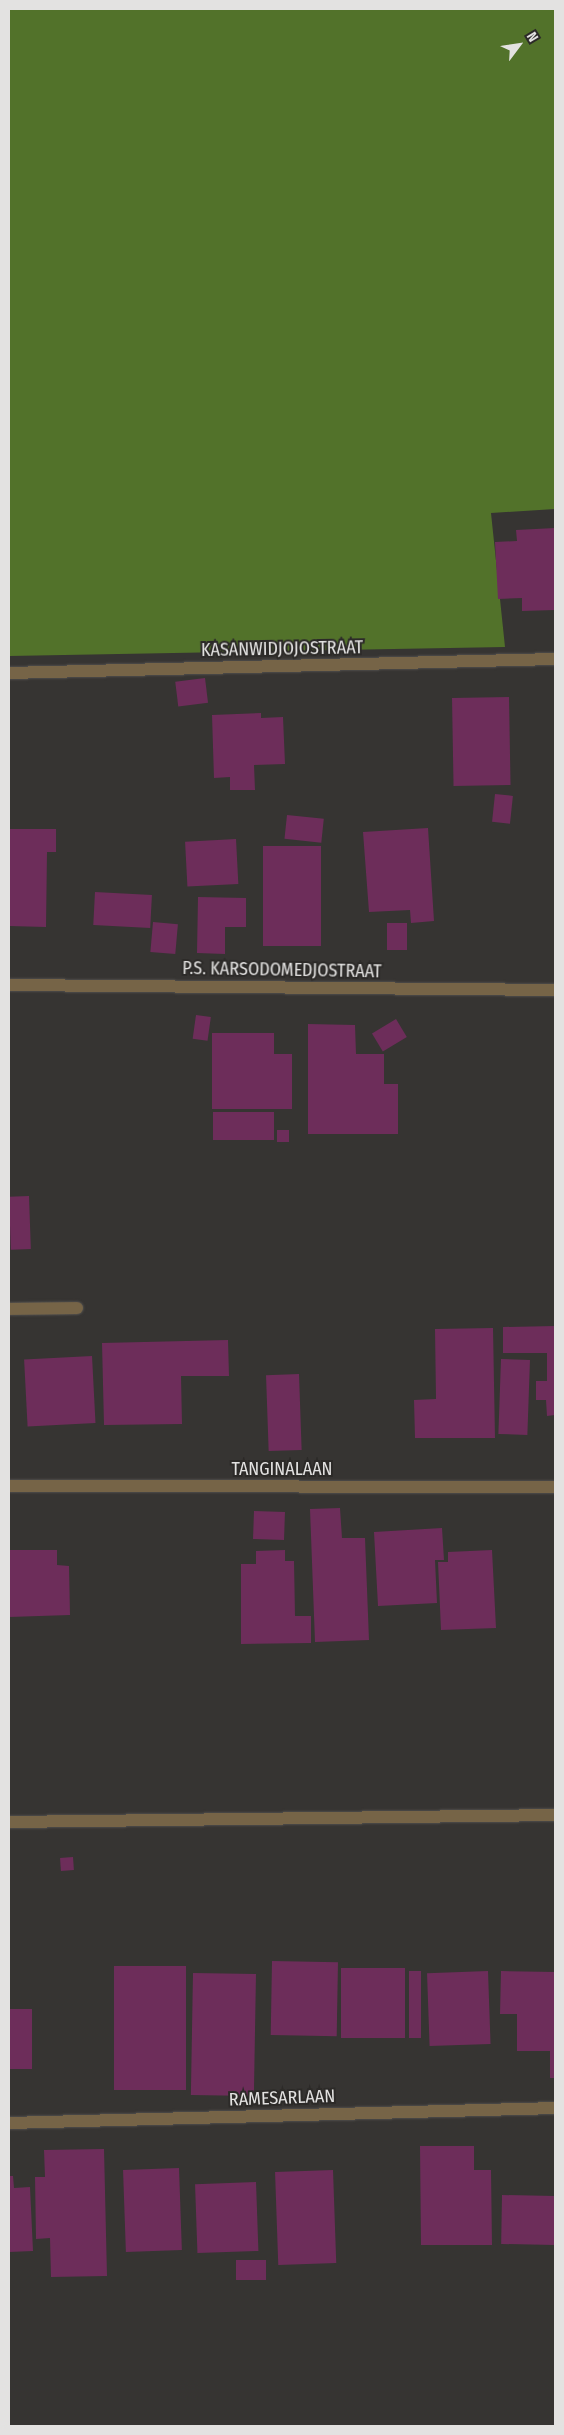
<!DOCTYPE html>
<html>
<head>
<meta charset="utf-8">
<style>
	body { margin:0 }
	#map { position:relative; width:564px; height:2435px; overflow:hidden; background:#363432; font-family:"Fira Sans Condensed",sans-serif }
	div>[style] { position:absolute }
	.forest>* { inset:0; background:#52722a }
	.building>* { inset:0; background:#6d2d5a; transform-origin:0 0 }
	.roads { filter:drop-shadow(0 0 1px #52504e) drop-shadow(0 0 1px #52504e) }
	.minor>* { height:12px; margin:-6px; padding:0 6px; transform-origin:6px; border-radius:6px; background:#766447 }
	span { translate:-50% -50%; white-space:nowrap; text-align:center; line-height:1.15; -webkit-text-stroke:4px #2c2a28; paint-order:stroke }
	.street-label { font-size:18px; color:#e3e2e1 }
	.frame { position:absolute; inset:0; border:10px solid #e3e2e1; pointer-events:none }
	.north { position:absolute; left:494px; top:20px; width:50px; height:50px; -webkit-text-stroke:4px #2c2a28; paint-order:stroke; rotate:59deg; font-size:14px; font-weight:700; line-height:20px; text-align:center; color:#e3e2e1 }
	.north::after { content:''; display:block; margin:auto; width:18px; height:22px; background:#e3e2e1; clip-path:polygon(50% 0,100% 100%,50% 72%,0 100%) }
</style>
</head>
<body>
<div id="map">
	<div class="forest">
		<div style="clip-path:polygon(9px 9px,555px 9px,555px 509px,491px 513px,505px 647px,9px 656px)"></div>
	</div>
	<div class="building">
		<div style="clip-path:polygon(555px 528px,555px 610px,522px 611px,522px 598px,498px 599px,495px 542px,517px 541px,516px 530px)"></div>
		<div style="left:205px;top:678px;width:25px;height:30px;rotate:83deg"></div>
		<div style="left:509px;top:697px;width:88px;height:57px;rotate:89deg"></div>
		<div style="clip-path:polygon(261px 713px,261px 718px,283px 717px,285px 764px,254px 765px,255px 790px,230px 790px,230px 777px,214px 778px,212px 715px)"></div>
		<div style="left:495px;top:794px;width:18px;height:28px;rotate:6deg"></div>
		<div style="left:287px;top:815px;width:37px;height:24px;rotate:6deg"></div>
		<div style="clip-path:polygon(428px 828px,434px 921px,411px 923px,410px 910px,369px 912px,363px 832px)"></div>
		<div style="clip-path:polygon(9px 829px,56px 829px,56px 852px,47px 852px,46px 927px,9px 926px)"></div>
		<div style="left:236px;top:839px;width:45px;height:51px;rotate:87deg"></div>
		<div style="left:263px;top:846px;width:58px;height:100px"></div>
		<div style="left:95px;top:892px;width:57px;height:33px;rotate:3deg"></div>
		<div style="clip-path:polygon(198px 897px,246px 898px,246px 927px,225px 927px,225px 954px,197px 953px)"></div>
		<div style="left:153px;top:922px;width:25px;height:30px;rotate:5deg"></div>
		<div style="left:387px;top:923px;width:20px;height:27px"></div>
		<div style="left:196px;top:1015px;width:15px;height:24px;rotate:8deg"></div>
		<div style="left:396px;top:1019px;width:21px;height:28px;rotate:59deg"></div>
		<div style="clip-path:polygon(308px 1024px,355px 1025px,356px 1054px,384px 1054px,384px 1084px,398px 1084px,398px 1134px,308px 1134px)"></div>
		<div style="clip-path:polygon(212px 1033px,274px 1033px,274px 1054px,292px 1054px,292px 1109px,212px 1109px)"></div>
		<div style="left:274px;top:1112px;width:28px;height:61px;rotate:90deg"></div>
		<div style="left:277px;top:1130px;width:12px;height:12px"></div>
		<div style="left:29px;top:1196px;width:53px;height:20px;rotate:88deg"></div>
		<div style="clip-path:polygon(555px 1326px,555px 1415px,547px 1416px,546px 1400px,536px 1400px,536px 1381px,547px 1381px,547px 1353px,503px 1353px,503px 1327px)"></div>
		<div style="clip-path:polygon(493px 1328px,495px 1438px,415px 1438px,414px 1400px,436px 1399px,435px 1329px)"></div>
		<div style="clip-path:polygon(228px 1340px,229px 1376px,181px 1376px,182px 1424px,104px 1425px,102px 1343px)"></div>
		<div style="left:92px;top:1356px;width:67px;height:68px;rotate:87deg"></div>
		<div style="left:501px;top:1359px;width:29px;height:75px;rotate:2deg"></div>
		<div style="left:299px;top:1374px;width:76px;height:33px;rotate:88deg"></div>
		<div style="clip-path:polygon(340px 1508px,342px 1538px,365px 1538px,369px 1640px,315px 1642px,310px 1509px)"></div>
		<div style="left:254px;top:1511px;width:31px;height:28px;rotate:2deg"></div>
		<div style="clip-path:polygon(442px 1528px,444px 1560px,435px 1560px,437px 1603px,378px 1606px,374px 1532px)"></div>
		<div style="clip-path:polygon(9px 1550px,57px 1550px,57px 1565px,69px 1566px,70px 1615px,9px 1617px)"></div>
		<div style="clip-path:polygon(285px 1550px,285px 1561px,294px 1561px,295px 1616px,311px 1616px,311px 1643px,241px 1644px,241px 1564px,256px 1564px,256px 1551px)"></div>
		<div style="clip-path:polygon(492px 1550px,496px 1628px,441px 1630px,438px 1562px,448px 1562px,448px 1552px)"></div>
		<div style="left:73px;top:1857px;width:13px;height:13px;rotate:86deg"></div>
		<div style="left:272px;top:1961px;width:66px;height:74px;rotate:1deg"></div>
		<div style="left:114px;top:1966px;width:72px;height:124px"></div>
		<div style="left:341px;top:1968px;width:64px;height:70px"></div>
		<div style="left:409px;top:1971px;width:12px;height:67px"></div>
		<div style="left:488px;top:1971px;width:73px;height:61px;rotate:88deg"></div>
		<div style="clip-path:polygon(501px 1971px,555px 1972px,555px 2078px,550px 2078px,550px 2051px,517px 2051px,517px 2014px,500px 2014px)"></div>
		<div style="left:193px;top:1973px;width:63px;height:122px;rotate:1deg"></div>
		<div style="left:9px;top:2009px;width:23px;height:60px"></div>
		<div style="clip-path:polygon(420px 2146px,474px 2146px,474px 2170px,491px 2170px,492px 2245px,421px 2245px)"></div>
		<div style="clip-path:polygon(104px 2149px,107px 2276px,51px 2277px,50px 2238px,36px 2239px,35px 2177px,45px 2177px,44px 2150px)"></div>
		<div style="left:179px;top:2168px;width:82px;height:56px;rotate:88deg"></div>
		<div style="left:333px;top:2170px;width:93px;height:58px;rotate:88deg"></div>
		<div style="clip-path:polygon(9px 2176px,13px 2176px,14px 2188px,30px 2187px,33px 2251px,9px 2252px)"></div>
		<div style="left:256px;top:2182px;width:69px;height:61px;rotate:88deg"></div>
		<div style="left:502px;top:2195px;width:53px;height:49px;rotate:1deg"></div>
		<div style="left:236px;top:2260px;width:30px;height:20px"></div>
	</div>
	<div class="roads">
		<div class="minor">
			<div style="left:9px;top:673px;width:546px;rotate:-1.47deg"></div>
			<div style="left:9px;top:985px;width:546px;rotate:0.52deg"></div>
			<div style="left:9px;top:1309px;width:68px;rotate:-0.8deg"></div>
			<div style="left:9px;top:1486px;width:546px;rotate:0.1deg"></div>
			<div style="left:9px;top:1822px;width:546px;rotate:-0.73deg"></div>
			<div style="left:9px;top:2123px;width:546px;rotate:-1.57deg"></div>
		</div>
	</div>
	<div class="street-label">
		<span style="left:282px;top:649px;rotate:-1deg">KASANWIDJOJOSTRAAT</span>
		<span style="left:282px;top:970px;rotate:1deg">P.S. KARSODOMEDJOSTRAAT</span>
		<span style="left:282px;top:1469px">TANGINALAAN</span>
		<span style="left:282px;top:2098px;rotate:-2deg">RAMESARLAAN</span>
	</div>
	<div class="frame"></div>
	<div class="north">N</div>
</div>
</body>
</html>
